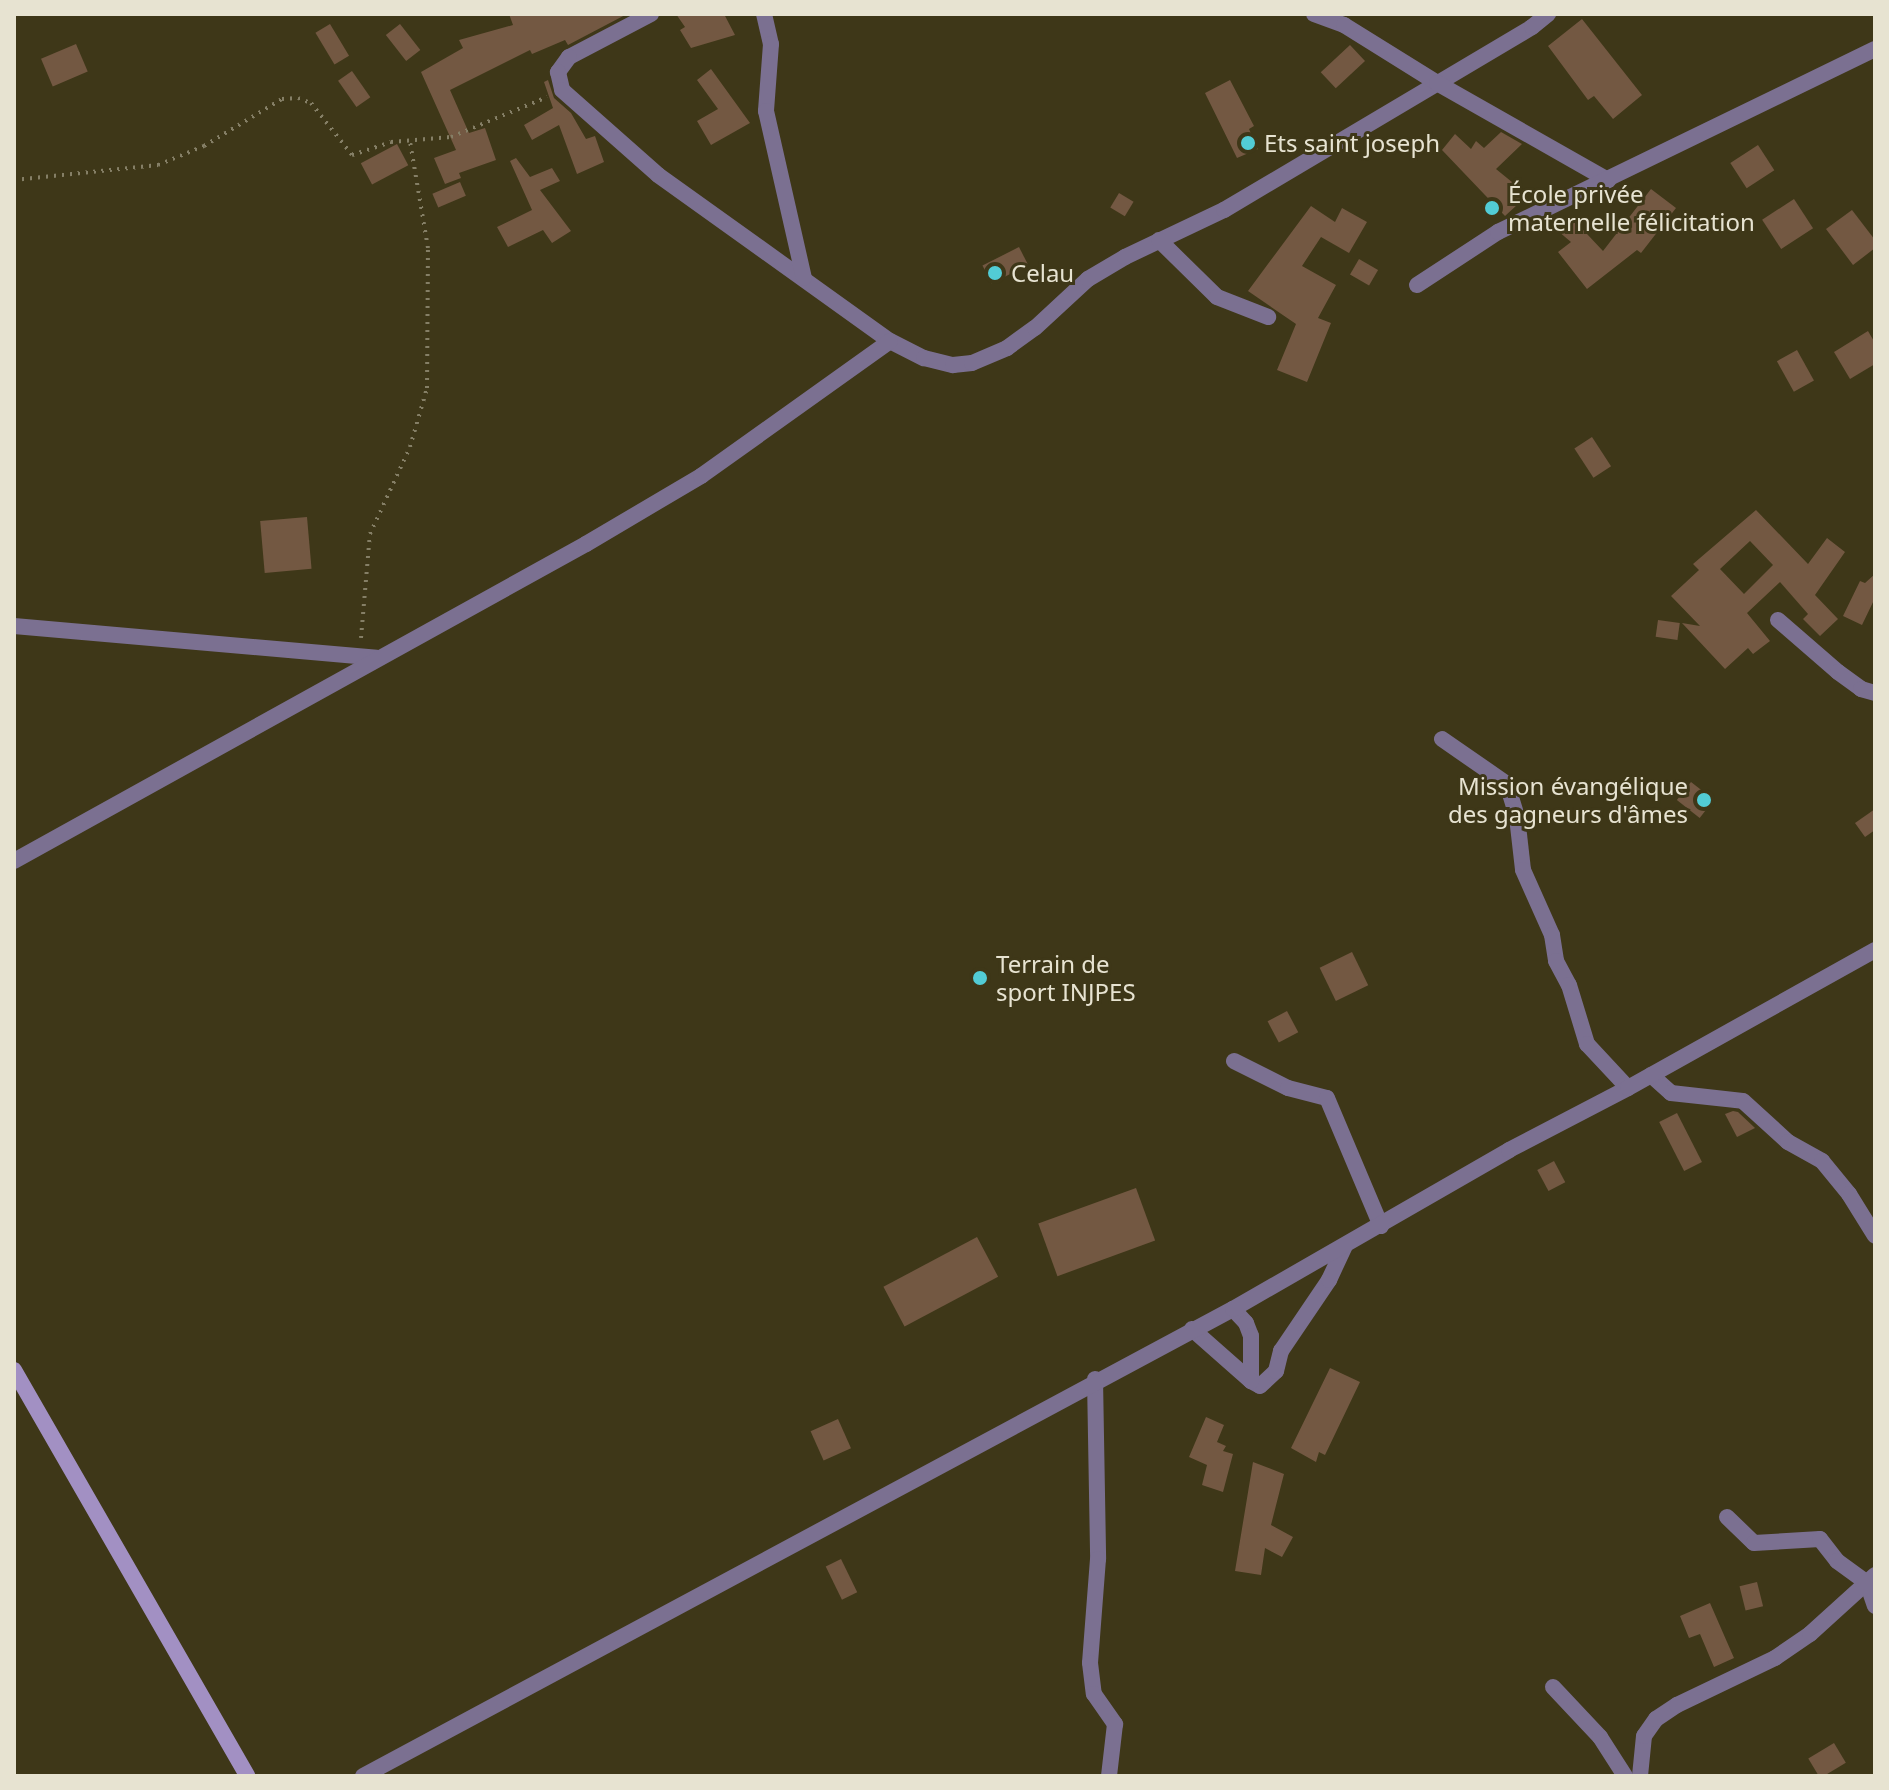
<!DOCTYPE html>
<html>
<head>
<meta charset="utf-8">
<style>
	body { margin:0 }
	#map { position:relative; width:1889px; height:1790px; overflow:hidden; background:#3e3718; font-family:"Noto Sans",sans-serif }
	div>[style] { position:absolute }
	.building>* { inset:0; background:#735842; transform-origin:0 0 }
	.path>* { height:4px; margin-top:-2px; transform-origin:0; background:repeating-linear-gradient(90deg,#857f66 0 2px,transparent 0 8px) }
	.street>* { height:16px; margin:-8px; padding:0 8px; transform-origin:8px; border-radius:8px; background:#7b7091 }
	.secondary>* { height:16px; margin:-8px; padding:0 8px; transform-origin:8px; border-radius:8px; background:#a290c3 }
	.dots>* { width:22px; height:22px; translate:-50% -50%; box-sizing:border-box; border:4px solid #3e3718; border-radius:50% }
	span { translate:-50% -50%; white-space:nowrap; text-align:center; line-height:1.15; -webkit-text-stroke:6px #3e3718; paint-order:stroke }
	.poi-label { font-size:24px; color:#e7e3d1 }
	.left { translate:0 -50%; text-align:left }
	.right { translate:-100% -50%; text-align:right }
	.frame { position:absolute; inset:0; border:16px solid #e7e3d1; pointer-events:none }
</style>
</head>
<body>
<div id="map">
	<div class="building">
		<div style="clip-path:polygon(509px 14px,627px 14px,568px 45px,565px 40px,532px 54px,530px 50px,450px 90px,469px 133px,485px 128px,496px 160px,459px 173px,461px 178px,445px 184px,434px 158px,456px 150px,421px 72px,463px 48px,459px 40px,513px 25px)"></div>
		<div style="clip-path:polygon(676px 14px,724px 14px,735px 35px,691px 48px,680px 30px,685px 27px)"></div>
		<div style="clip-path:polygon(1582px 19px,1642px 95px,1613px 119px,1594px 96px,1588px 100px,1548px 46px)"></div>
		<div style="left:330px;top:24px;width:37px;height:17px;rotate:59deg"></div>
		<div style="left:400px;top:24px;width:33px;height:18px;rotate:52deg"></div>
		<div style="left:76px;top:44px;width:30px;height:38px;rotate:67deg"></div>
		<div style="left:1350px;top:45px;width:22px;height:40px;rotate:47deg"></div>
		<div style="clip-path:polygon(711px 69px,750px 123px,711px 145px,697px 121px,718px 109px,697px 80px)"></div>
		<div style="left:352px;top:71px;width:32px;height:17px;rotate:55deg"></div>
		<div style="clip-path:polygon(548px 80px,554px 98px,571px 113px,586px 139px,595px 136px,604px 162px,577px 174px,559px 125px,532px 140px,524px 125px,553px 108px,544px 82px)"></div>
		<div style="clip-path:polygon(1230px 80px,1254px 126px,1249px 129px,1258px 149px,1237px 158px,1205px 93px)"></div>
		<div style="clip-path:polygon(1501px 132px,1522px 144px,1496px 169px,1528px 195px,1505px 216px,1442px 150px,1455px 134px,1471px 149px,1476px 141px,1484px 148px)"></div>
		<div style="left:397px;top:144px;width:24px;height:41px;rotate:62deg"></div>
		<div style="left:1758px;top:145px;width:30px;height:33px;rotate:57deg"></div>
		<div style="clip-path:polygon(516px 158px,530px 177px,552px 168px,560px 181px,540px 190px,571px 231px,552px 243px,543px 230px,508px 247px,497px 227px,532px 210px,510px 161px)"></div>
		<div style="left:460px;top:182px;width:15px;height:30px;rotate:67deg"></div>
		<div style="clip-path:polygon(1651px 189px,1676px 208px,1641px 253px,1637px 250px,1587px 289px,1558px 252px,1571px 242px,1558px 231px,1558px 221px,1571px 217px,1603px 251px)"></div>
		<div style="left:1119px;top:193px;width:17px;height:17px;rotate:31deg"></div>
		<div style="left:1794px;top:199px;width:35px;height:38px;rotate:57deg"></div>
		<div style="clip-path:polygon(1311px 206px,1335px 222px,1342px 208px,1367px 222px,1349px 253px,1321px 237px,1302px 266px,1336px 285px,1318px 318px,1331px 323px,1307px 382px,1277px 370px,1296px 324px,1248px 291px)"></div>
		<div style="clip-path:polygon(1852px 210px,1875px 240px,1875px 248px,1853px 265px,1826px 229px)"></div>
		<div style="left:1019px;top:247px;width:20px;height:41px;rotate:63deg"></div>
		<div style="left:1359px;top:259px;width:22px;height:18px;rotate:30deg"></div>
		<div style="clip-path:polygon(1868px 331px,1875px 343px,1875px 364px,1850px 379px,1834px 352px)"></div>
		<div style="left:1797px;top:350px;width:35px;height:23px;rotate:61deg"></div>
		<div style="left:1592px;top:437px;width:35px;height:21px;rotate:57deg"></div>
		<div style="clip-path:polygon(evenodd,1756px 510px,1808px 564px,1827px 538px,1845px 552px,1815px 595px,1838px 619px,1820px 636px,1803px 619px,1808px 614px,1780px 582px,1747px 613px,1770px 641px,1753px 654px,1748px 648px,1725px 669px,1682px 623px,1700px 626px,1671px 596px,1699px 570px,1693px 564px,1756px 510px,1750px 541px,1773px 565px,1744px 594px,1720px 569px,1750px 541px)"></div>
		<div style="left:307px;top:517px;width:52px;height:47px;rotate:85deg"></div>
		<div style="clip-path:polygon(1875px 574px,1875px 598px,1862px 625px,1843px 616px,1860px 581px,1865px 583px)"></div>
		<div style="left:1658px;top:620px;width:22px;height:17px;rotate:8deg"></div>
		<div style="left:1691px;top:782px;width:29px;height:23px;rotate:38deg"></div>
		<div style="clip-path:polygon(1875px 809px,1875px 830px,1865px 837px,1855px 823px)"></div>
		<div style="left:1352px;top:952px;width:37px;height:36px;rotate:64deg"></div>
		<div style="left:1287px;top:1011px;width:24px;height:22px;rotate:62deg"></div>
		<div style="clip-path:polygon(1733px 1111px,1738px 1112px,1755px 1128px,1737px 1137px,1725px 1114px)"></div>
		<div style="left:1677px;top:1113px;width:55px;height:20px;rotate:63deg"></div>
		<div style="left:1554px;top:1161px;width:24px;height:19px;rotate:62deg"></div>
		<div style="left:1136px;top:1188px;width:56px;height:104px;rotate:70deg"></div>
		<div style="left:977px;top:1237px;width:45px;height:106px;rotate:62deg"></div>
		<div style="clip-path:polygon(1330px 1368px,1360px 1382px,1325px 1455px,1319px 1452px,1316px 1462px,1291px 1448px)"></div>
		<div style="clip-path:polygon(1206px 1417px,1224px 1425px,1217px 1442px,1226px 1446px,1223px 1451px,1233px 1454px,1223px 1492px,1202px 1485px,1207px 1465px,1189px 1457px)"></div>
		<div style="left:838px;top:1419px;width:32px;height:30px;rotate:66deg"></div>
		<div style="clip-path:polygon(1253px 1462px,1284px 1474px,1271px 1525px,1293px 1537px,1282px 1557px,1265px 1548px,1261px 1575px,1235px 1571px)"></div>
		<div style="left:841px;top:1559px;width:37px;height:17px;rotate:64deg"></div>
		<div style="left:1757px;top:1582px;width:25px;height:18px;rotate:76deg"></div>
		<div style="clip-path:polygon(1710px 1603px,1734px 1658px,1714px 1667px,1700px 1634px,1689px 1638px,1680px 1616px)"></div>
		<div style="left:1834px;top:1743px;width:23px;height:30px;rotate:59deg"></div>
	</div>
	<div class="path">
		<div style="left:14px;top:180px;width:145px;rotate:-5.9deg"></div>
		<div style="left:158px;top:165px;width:50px;rotate:-22.4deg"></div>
		<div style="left:204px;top:146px;width:91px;rotate:-31.1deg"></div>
		<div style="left:282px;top:99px;width:16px;rotate:-4deg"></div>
		<div style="left:298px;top:98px;width:14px;rotate:21deg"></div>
		<div style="left:311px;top:103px;width:66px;rotate:51.7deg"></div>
		<div style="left:352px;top:155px;width:41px;rotate:-18.4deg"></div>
		<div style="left:391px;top:142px;width:60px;rotate:-4.8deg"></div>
		<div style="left:451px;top:137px;width:104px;rotate:-22.6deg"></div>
		<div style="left:361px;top:638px;width:104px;rotate:-85.1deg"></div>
		<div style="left:370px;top:534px;width:96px;rotate:-65.3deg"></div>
		<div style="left:410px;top:447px;width:61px;rotate:-73.9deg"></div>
		<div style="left:427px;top:388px;width:140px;rotate:-89.6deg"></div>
		<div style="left:428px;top:248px;width:108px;rotate:-99.6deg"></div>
	</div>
	<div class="street">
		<div style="left:651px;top:14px;width:93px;rotate:152.3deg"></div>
		<div style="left:569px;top:57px;width:19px;rotate:126deg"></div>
		<div style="left:558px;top:72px;width:18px;rotate:77deg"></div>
		<div style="left:562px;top:90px;width:128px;rotate:41.5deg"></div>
		<div style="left:658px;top:175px;width:285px;rotate:35.6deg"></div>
		<div style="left:890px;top:341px;width:38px;rotate:27deg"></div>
		<div style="left:924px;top:358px;width:30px;rotate:14deg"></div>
		<div style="left:953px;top:365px;width:19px;rotate:-6deg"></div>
		<div style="left:972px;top:363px;width:38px;rotate:-23deg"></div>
		<div style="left:1007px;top:348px;width:34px;rotate:-36deg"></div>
		<div style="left:1035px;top:328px;width:72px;rotate:-42.8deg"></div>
		<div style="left:1088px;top:279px;width:43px;rotate:-30.7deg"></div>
		<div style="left:1125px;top:257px;width:110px;rotate:-25.4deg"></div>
		<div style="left:1224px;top:210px;width:358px;rotate:-30.7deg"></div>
		<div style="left:1532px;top:27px;width:21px;rotate:-39deg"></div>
		<div style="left:764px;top:14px;width:31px;rotate:77deg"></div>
		<div style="left:771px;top:44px;width:67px;rotate:94.3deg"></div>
		<div style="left:766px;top:111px;width:171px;rotate:77.2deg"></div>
		<div style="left:1314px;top:14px;width:32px;rotate:20deg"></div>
		<div style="left:1344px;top:25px;width:110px;rotate:31.9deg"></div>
		<div style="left:1437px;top:83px;width:197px;rotate:29.6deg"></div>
		<div style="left:1159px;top:240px;width:81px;rotate:44.5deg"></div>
		<div style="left:1217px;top:297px;width:55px;rotate:21.4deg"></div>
		<div style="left:1417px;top:285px;width:97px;rotate:-33.2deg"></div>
		<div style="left:1498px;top:232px;width:419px;rotate:-25.9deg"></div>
		<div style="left:1778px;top:620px;width:79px;rotate:40.9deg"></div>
		<div style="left:1838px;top:672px;width:29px;rotate:36deg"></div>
		<div style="left:1861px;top:689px;width:15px;rotate:16deg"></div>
		<div style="left:14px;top:626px;width:364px;rotate:5deg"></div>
		<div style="left:1442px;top:739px;width:79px;rotate:34.7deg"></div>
		<div style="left:1507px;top:784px;width:34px;rotate:73deg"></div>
		<div style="left:1517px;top:817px;width:53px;rotate:83.5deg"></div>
		<div style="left:1523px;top:870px;width:71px;rotate:66deg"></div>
		<div style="left:1552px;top:935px;width:26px;rotate:81deg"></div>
		<div style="left:1556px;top:961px;width:27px;rotate:62deg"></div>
		<div style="left:1569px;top:985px;width:62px;rotate:73deg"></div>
		<div style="left:1587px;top:1044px;width:60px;rotate:47deg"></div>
		<div style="left:14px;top:861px;width:654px;rotate:-29deg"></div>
		<div style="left:586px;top:544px;width:134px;rotate:-30.6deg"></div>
		<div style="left:701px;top:476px;width:232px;rotate:-35.5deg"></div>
		<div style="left:1234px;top:1061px;width:60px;rotate:26.6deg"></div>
		<div style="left:1288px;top:1088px;width:40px;rotate:14.4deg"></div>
		<div style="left:1327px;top:1098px;width:139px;rotate:67.1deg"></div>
		<div style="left:1651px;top:1075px;width:27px;rotate:42deg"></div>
		<div style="left:1671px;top:1093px;width:72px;rotate:6.3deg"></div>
		<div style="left:1743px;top:1101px;width:61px;rotate:42.3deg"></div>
		<div style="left:1788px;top:1142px;width:39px;rotate:29deg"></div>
		<div style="left:1822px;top:1161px;width:43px;rotate:50.7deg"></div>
		<div style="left:1849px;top:1194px;width:49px;rotate:58.2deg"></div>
		<div style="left:1233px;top:1309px;width:19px;rotate:47deg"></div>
		<div style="left:1246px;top:1323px;width:14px;rotate:69deg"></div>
		<div style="left:1251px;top:1336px;width:45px;rotate:90deg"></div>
		<div style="left:1251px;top:1381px;width:10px;rotate:29deg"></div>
		<div style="left:1260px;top:1386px;width:22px;rotate:-43deg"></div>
		<div style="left:1276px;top:1371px;width:21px;rotate:-76deg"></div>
		<div style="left:1281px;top:1351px;width:86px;rotate:-55.9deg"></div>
		<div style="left:1329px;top:1280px;width:38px;rotate:-65deg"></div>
		<div style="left:1192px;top:1329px;width:79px;rotate:41.4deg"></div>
		<div style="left:1095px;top:1379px;width:180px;rotate:89deg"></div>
		<div style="left:1098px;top:1559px;width:104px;rotate:94.4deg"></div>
		<div style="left:1090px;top:1663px;width:31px;rotate:83deg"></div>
		<div style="left:1094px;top:1694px;width:37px;rotate:55deg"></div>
		<div style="left:1115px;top:1724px;width:52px;rotate:96.6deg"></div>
		<div style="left:1727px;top:1517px;width:37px;rotate:44deg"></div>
		<div style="left:1754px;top:1543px;width:66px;rotate:-3.5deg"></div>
		<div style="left:1820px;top:1539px;width:28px;rotate:52deg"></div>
		<div style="left:1837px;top:1561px;width:37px;rotate:36deg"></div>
		<div style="left:1867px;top:1583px;width:24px;rotate:71deg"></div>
		<div style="left:1553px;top:1687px;width:69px;rotate:46.8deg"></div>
		<div style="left:1600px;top:1737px;width:46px;rotate:57.3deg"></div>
		<div style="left:363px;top:1776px;width:987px;rotate:-28.23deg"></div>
		<div style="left:1233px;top:1309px;width:319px;rotate:-29.9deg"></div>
		<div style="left:1509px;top:1150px;width:134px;rotate:-27.5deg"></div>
		<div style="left:1628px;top:1088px;width:283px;rotate:-29.2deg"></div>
		<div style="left:1640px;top:1776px;width:40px;rotate:-84.3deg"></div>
		<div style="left:1644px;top:1736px;width:21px;rotate:-55deg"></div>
		<div style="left:1656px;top:1719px;width:25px;rotate:-34deg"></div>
		<div style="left:1677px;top:1705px;width:109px;rotate:-25.6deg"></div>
		<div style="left:1775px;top:1658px;width:42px;rotate:-34.4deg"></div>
		<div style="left:1810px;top:1634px;width:88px;rotate:-42.2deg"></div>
	</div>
	<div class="secondary">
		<div style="left:14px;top:1370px;width:468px;rotate:60.1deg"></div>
	</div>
	<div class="dots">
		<div style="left:1248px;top:143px;background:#52ccd5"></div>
		<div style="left:1492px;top:208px;background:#52ccd5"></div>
		<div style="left:995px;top:273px;background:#52ccd5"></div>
		<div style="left:1704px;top:800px;background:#52ccd5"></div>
		<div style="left:980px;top:978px;background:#52ccd5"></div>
	</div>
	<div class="poi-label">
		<span class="left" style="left:1264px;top:143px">Ets saint joseph</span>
		<span class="left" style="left:1508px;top:208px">École privée<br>maternelle félicitation</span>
		<span class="left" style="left:1011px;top:273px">Celau</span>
		<span class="right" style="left:1688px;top:800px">Mission évangélique<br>des gagneurs d'âmes</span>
		<span class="left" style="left:996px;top:978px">Terrain de<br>sport INJPES</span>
	</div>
	<div class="frame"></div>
</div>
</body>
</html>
